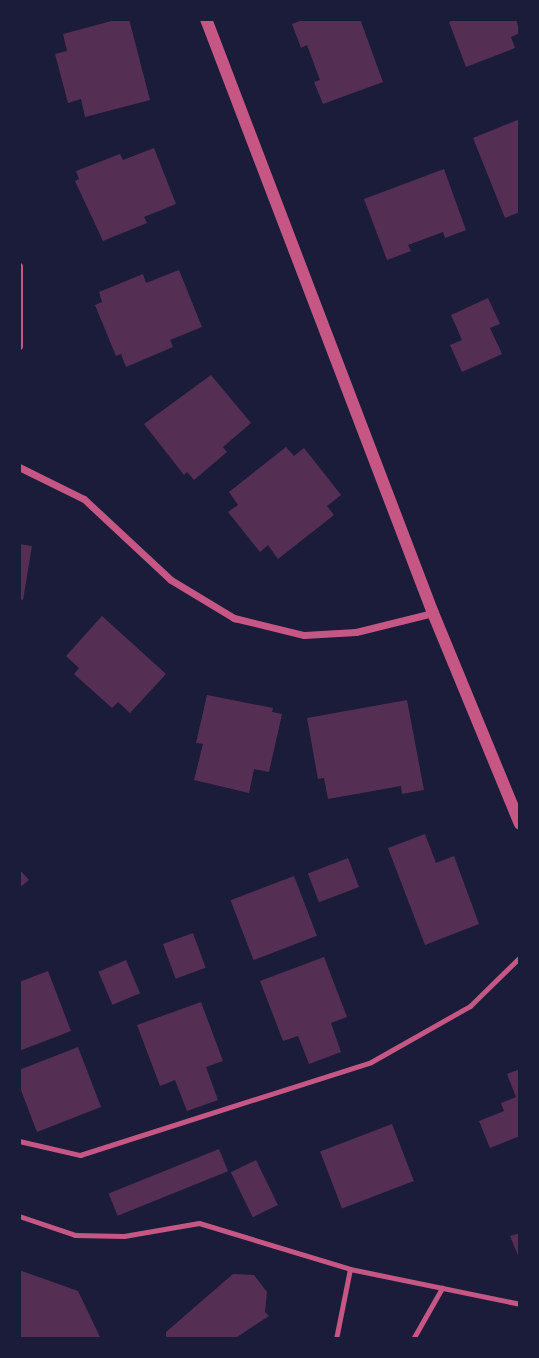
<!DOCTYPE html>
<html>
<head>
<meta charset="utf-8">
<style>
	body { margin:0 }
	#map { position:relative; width:539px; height:1358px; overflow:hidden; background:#1b1b3a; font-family:"Sofia Sans Condensed",sans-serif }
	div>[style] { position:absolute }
	.building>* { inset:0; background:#542f53; transform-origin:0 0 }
	.service>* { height:5px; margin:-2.5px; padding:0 2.5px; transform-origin:2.5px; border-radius:2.5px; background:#c65784 }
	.minor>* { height:7px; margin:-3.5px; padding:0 3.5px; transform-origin:3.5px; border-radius:3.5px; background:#c65784 }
	.tertiary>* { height:12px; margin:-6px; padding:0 6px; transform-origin:6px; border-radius:6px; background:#c65784 }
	span { translate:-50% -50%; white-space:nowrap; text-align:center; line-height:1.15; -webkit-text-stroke:6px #1b1b3a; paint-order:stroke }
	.frame { position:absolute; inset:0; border:21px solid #1b1b3a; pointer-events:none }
</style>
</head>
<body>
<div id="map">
	<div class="building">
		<div style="clip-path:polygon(119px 19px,129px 19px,150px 100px,85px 117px,81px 99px,68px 103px,55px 54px,67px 51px,63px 34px)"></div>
		<div style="clip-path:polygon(305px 19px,360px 19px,383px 82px,323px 104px,314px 82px,320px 80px,307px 45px,301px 48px,292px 24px)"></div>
		<div style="clip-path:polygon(456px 19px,516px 19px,520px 33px,511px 37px,515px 48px,466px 67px,449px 22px)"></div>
		<div style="clip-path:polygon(520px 119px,520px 212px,505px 218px,473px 138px)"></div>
		<div style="clip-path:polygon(154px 148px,176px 204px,144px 217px,147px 223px,103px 241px,75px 181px,79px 179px,76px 171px,120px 154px,123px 160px)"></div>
		<div style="clip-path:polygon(444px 169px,466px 230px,445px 238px,443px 232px,408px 245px,411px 251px,387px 260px,364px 199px)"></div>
		<div style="clip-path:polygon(179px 270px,202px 327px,170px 340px,173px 347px,126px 367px,121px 354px,116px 356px,95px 305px,102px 302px,99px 292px,143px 274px,146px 283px)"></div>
		<div style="clip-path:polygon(488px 298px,500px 324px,490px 328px,502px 354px,462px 372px,450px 345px,462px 340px,451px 315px)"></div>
		<div style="clip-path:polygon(211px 375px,251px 423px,223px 447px,227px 452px,194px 480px,187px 472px,184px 475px,144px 424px)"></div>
		<div style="clip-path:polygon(286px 447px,294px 456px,304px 448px,341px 495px,327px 506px,334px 515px,278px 559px,268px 545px,260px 552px,228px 512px,238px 505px,229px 492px)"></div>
		<div style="clip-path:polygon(19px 544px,32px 546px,23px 600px,19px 599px)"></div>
		<div style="clip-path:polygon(102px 616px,166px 674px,130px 713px,118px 702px,112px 708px,74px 674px,79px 668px,66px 656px)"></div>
		<div style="clip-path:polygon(207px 695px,273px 708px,272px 712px,282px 714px,269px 772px,254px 769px,249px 793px,194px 780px,203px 744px,196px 743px)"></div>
		<div style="clip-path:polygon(407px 700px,424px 790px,402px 794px,401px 786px,328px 799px,324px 778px,318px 779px,307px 718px)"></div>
		<div style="clip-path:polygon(425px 834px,436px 863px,454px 856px,479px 924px,425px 945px,388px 848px)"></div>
		<div style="left:348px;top:858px;width:31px;height:43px;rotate:69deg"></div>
		<div style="clip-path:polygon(19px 869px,29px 880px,19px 888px)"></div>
		<div style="left:294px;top:876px;width:64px;height:68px;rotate:69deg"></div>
		<div style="left:193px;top:933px;width:37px;height:32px;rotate:70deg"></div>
		<div style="clip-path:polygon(324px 957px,347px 1017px,331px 1023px,341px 1052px,309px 1064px,298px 1036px,283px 1041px,260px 981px)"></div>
		<div style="left:126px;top:960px;width:36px;height:30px;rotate:67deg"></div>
		<div style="clip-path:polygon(48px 971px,71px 1031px,19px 1051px,19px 982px)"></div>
		<div style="clip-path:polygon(201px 1002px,223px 1061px,206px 1067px,218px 1100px,187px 1111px,175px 1080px,160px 1086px,137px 1025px)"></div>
		<div style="clip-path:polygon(78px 1047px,101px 1107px,37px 1132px,19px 1085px,19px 1070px)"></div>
		<div style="clip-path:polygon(520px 1069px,520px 1136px,490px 1148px,479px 1121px,504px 1111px,501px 1103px,516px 1097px,507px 1074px)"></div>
		<div style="left:392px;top:1124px;width:61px;height:77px;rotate:69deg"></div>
		<div style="left:219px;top:1149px;width:24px;height:119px;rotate:68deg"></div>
		<div style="left:256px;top:1160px;width:50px;height:28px;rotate:64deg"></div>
		<div style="clip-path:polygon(520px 1233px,520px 1260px,510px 1236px)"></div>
		<div style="clip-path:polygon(19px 1270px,78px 1291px,101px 1339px,19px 1339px)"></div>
		<div style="clip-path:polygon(233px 1274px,254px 1275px,267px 1292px,265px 1312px,269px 1316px,234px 1339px,166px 1339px,166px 1332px)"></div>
	</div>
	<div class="service">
		<div style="left:19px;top:1141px;width:63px;rotate:12.9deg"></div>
		<div style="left:80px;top:1155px;width:305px;rotate:-17.7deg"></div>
		<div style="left:371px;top:1062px;width:114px;rotate:-29.5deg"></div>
		<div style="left:470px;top:1006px;width:70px;rotate:-44.4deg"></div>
		<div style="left:19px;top:1216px;width:59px;rotate:18.7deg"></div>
		<div style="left:75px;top:1235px;width:49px;rotate:1.2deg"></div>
		<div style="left:124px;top:1236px;width:76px;rotate:-9.8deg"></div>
		<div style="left:199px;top:1223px;width:158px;rotate:16.9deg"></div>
		<div style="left:350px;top:1269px;width:174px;rotate:11.6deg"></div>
		<div style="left:336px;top:1339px;width:71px;rotate:-78.7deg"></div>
		<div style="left:413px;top:1339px;width:59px;rotate:-60.4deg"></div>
	</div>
	<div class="minor">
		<div style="left:19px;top:266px;width:80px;rotate:90deg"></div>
		<div style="left:19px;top:467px;width:72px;rotate:26.2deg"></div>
		<div style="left:84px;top:499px;width:119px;rotate:43deg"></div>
		<div style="left:171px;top:580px;width:74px;rotate:31.1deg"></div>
		<div style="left:234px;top:618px;width:72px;rotate:13.7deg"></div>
		<div style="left:304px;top:635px;width:52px;rotate:-3.3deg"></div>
		<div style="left:356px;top:632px;width:79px;rotate:-13.9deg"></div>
	</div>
	<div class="tertiary">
		<div style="left:206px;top:19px;width:636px;rotate:69.09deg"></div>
		<div style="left:433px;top:613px;width:228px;rotate:67.6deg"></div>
	</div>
	<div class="frame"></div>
</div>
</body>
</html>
